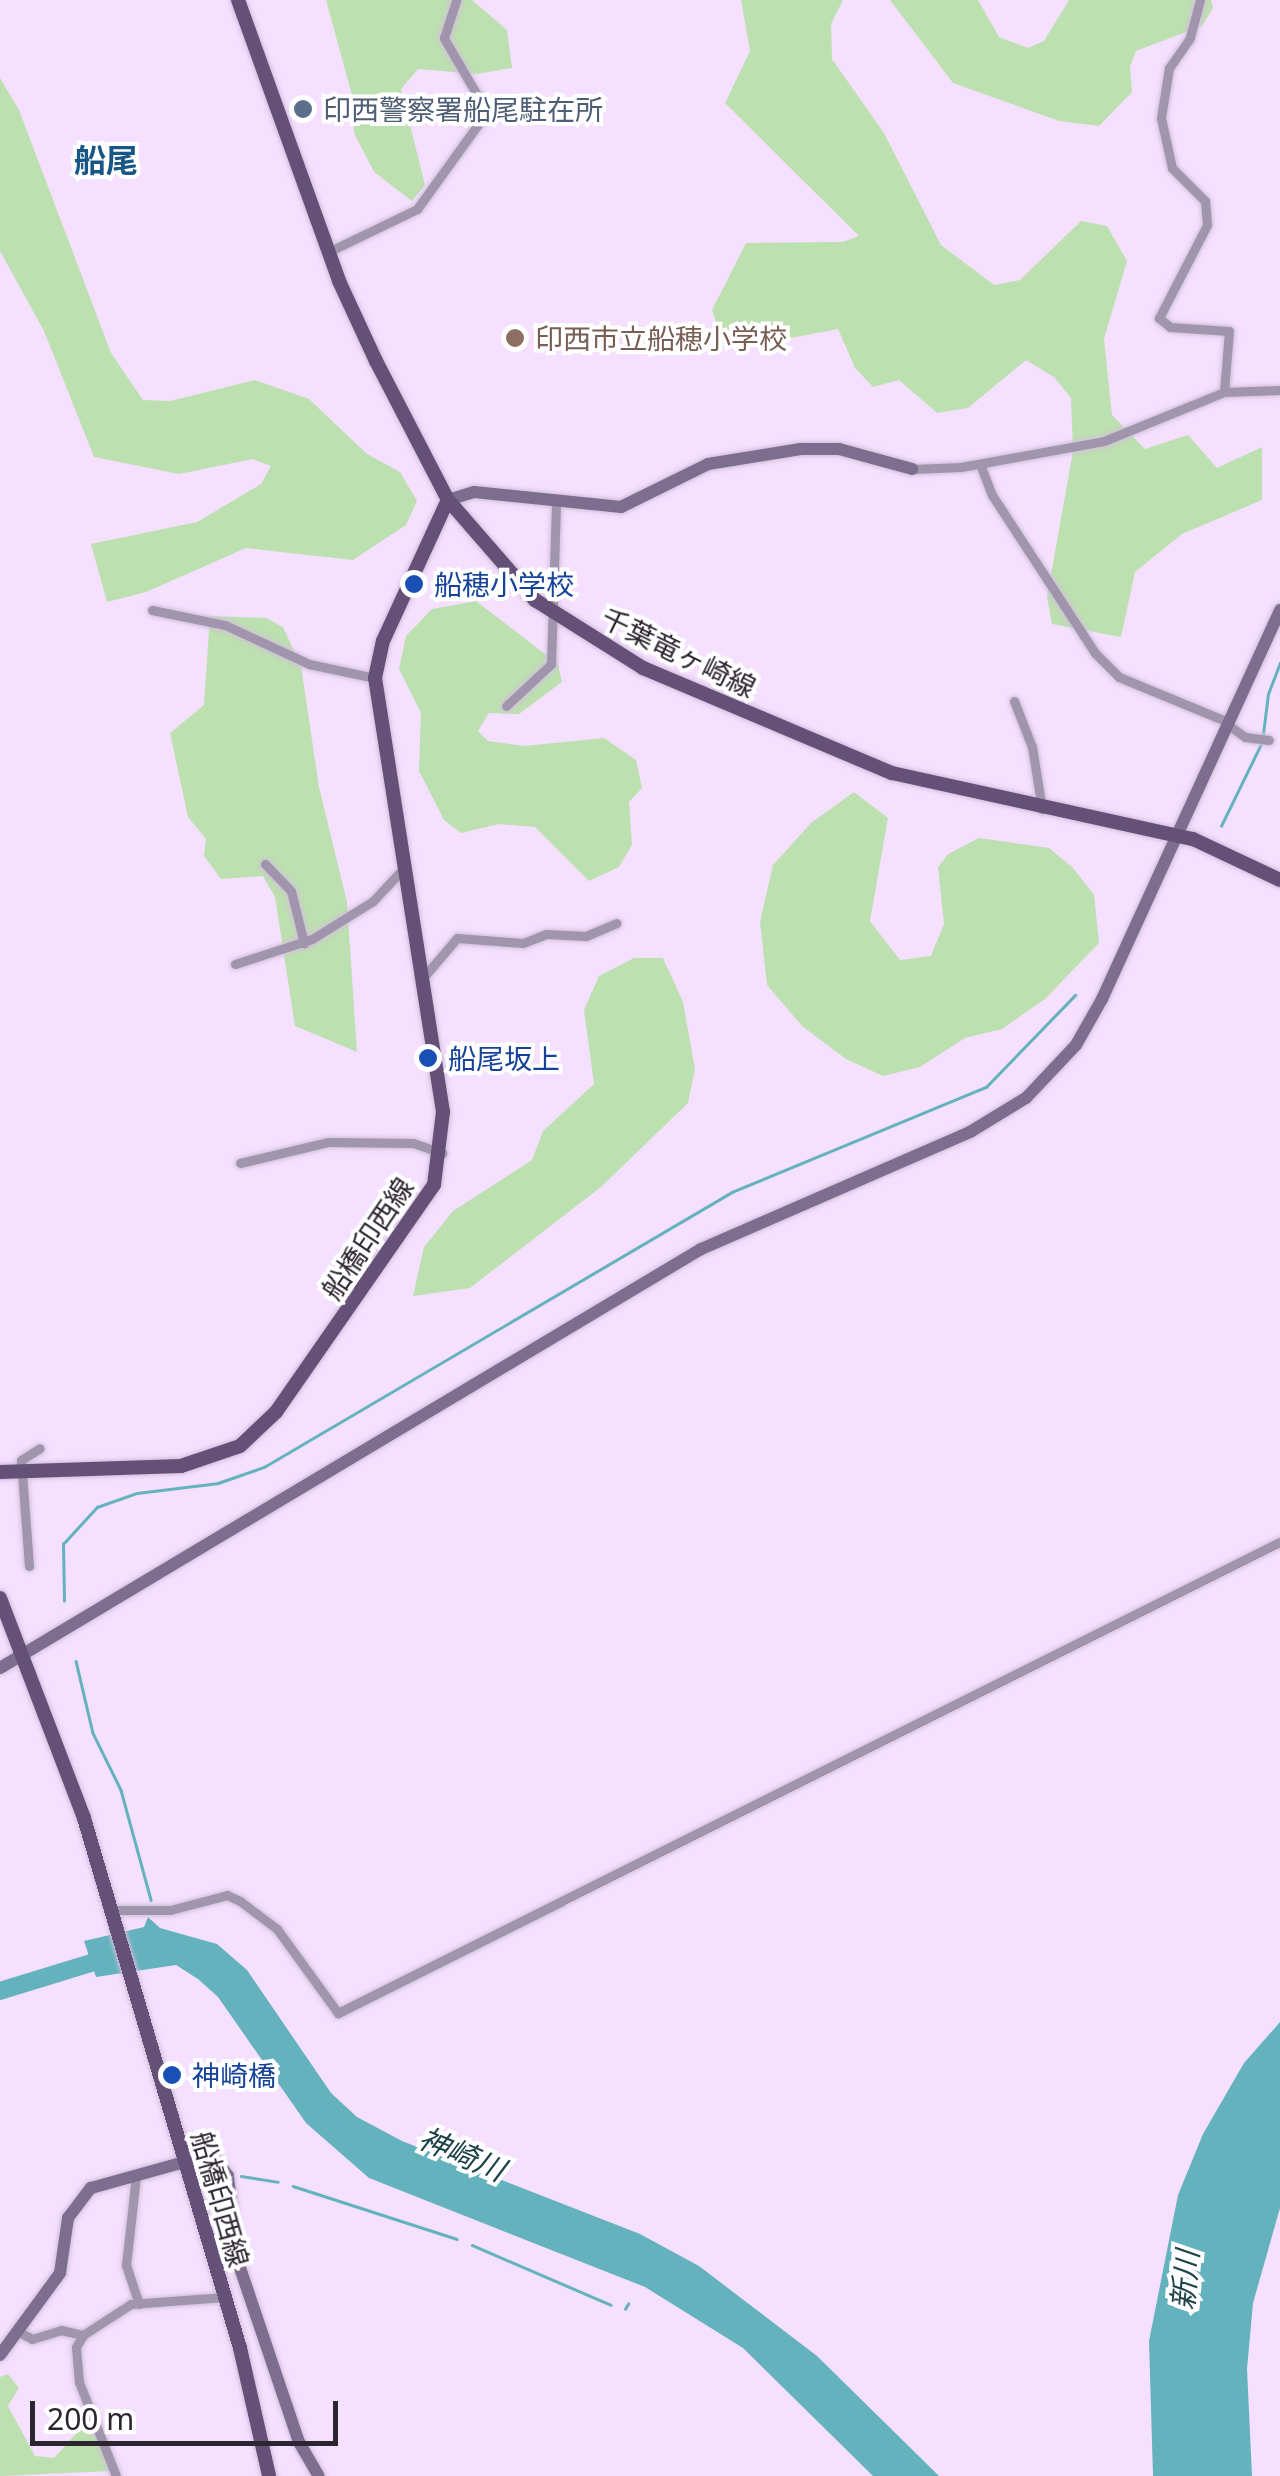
<!DOCTYPE html>
<html>
<head>
<meta charset="utf-8">
<style>
	body { margin:0 }
	#map { position:relative; width:1280px; height:2476px; overflow:hidden; background:#f5e0ff; font-family:"Noto Sans","Noto Sans JP",sans-serif }
	div>[style] { position:absolute }
	.green>* { inset:0; background:#bde0b0 }
	.water>* { inset:0; background:#64b2be }
	.stream>* { height:2.5px; margin:-1.25px; padding:0 1.25px; transform-origin:1.25px; border-radius:1.25px; background:#64b2be }
	.river>* { height:18px; margin:-9px; padding:0 9px; transform-origin:9px; border-radius:9px; background:#64b2be }
	.roads { filter:drop-shadow(0 0 2px #d1bfda) drop-shadow(0 0 2px #d1bfda) }
	.street>* { height:9px; margin:-4.5px; padding:0 4.5px; transform-origin:4.5px; border-radius:4.5px; background:#a095ac }
	.secondary>* { height:12px; margin:-6px; padding:0 6px; transform-origin:6px; border-radius:6px; background:#7d6d8e }
	.primary>* { height:14px; margin:-7px; padding:0 7px; transform-origin:7px; border-radius:7px; background:#655078 }
	.dots>* { width:28px; height:28px; translate:-50% -50%; box-sizing:border-box; border:5px solid #fff; border-radius:50% }
	span { translate:-50% -50%; white-space:nowrap; text-align:center; line-height:1.15; -webkit-text-stroke:8px #fff; paint-order:stroke }
	.service-label { font-size:28px; color:#4e5e75 }
	.left { translate:0 -50%; text-align:left }
	.education-label { font-size:28px; color:#785e54 }
	.transit-label { font-size:28px; color:#164399 }
	.street-label { font-size:28px; color:#2d2631 }
	.water-label { font-size:30px; color:#1e4349; font-style:italic }
	.quarter-label { font-size:32px; color:#185686; font-weight:700 }
	.scale { position:absolute; left:30px; top:2401px; width:308px; height:45px; box-sizing:border-box; border:5px solid #2d2631; border-top:0; padding-left:12px; font-size:30px; line-height:35px; white-space:nowrap; color:#2d2631; -webkit-text-stroke:8px #fff; paint-order:stroke }
</style>
</head>
<body>
<div id="map">
	<div class="green">
		<div style="clip-path:polygon(326px 0,472px 0,507px 30px,512px 68px,477px 74px,418px 69px,401px 89px,425px 185px,412px 201px,374px 172px,354px 133px,353px 99px)"></div>
		<div style="clip-path:polygon(741px 0,843px 0,831px 24px,832px 59px,884px 133px,941px 245px,994px 285px,1020px 280px,1081px 221px,1107px 226px,1127px 261px,1104px 339px,1112px 415px,1145px 449px,1188px 435px,1217px 468px,1262px 447px,1262px 500px,1182px 534px,1135px 572px,1121px 637px,1052px 624px,1047px 597px,1073px 451px,1071px 398px,1054px 377px,1026px 360px,968px 408px,937px 413px,899px 380px,873px 387px,855px 368px,838px 329px,743px 347px,723px 341px,712px 310px,746px 243px,843px 242px,859px 236px,725px 103px,750px 51px)"></div>
		<div style="clip-path:polygon(890px 0,978px 0,999px 37px,1028px 48px,1044px 41px,1069px 0,1211px 0,1213px 8px,1202px 26px,1136px 51px,1130px 67px,1132px 92px,1099px 126px,1059px 121px,953px 83px)"></div>
		<div style="clip-path:polygon(0 78px,19px 110px,111px 353px,143px 400px,170px 401px,255px 380px,309px 399px,367px 454px,400px 472px,417px 501px,406px 525px,353px 560px,246px 548px,146px 592px,107px 602px,91px 544px,197px 522px,261px 484px,271px 466px,253px 459px,179px 474px,94px 457px,44px 331px,0 251px)"></div>
		<div style="clip-path:polygon(476px 601px,558px 664px,562px 682px,519px 714px,489px 713px,478px 731px,488px 741px,524px 746px,604px 738px,636px 760px,642px 788px,629px 802px,632px 845px,619px 867px,589px 881px,535px 827px,499px 824px,461px 833px,444px 820px,419px 771px,421px 713px,399px 669px,406px 636px,432px 609px)"></div>
		<div style="clip-path:polygon(210px 616px,266px 618px,283px 627px,301px 666px,319px 787px,347px 902px,357px 1052px,295px 1026px,275px 897px,263px 876px,221px 879px,204px 856px,206px 839px,188px 817px,170px 733px,204px 705px)"></div>
		<div style="clip-path:polygon(854px 792px,888px 818px,870px 921px,900px 960px,931px 956px,944px 924px,938px 867px,948px 854px,979px 838px,1049px 848px,1073px 868px,1094px 895px,1099px 943px,1045px 999px,1002px 1029px,965px 1038px,920px 1067px,883px 1076px,846px 1059px,802px 1026px,767px 985px,760px 922px,773px 865px,811px 823px)"></div>
		<div style="clip-path:polygon(634px 958px,663px 958px,683px 1002px,695px 1069px,688px 1103px,601px 1187px,470px 1288px,413px 1296px,424px 1247px,453px 1211px,532px 1160px,543px 1131px,594px 1084px,584px 1010px,599px 976px)"></div>
		<div style="clip-path:polygon(8px 2374px,19px 2388px,8px 2406px,35px 2456px,54px 2458px,91px 2417px,111px 2471px,0 2476px,0 2377px)"></div>
	</div>
	<div class="water">
		<div style="clip-path:polygon(148px 1917px,160px 1928px,217px 1944px,247px 1970px,331px 2093px,357px 2117px,402px 2141px,640px 2234px,699px 2266px,817px 2356px,939px 2476px,873px 2476px,743px 2348px,645px 2287px,369px 2178px,306px 2123px,218px 1997px,198px 1979px,176px 1965px,96px 1977px,84px 1941px,144px 1927px)"></div>
		<div style="clip-path:polygon(1280px 2022px,1280px 2208px,1253px 2303px,1247px 2369px,1252px 2476px,1153px 2476px,1149px 2341px,1178px 2195px,1203px 2134px,1244px 2063px)"></div>
	</div>
	<div class="stream">
		<div style="left:1263px;top:734px;width:40px;rotate:-82.9deg"></div>
		<div style="left:1268px;top:694px;width:33px;rotate:-69deg"></div>
		<div style="left:1221px;top:826px;width:93px;rotate:-64deg"></div>
		<div style="left:64px;top:1601px;width:57px;rotate:-91deg"></div>
		<div style="left:63px;top:1544px;width:50px;rotate:-47.4deg"></div>
		<div style="left:97px;top:1507px;width:42px;rotate:-19.3deg"></div>
		<div style="left:137px;top:1493px;width:82px;rotate:-7deg"></div>
		<div style="left:218px;top:1483px;width:49px;rotate:-19.2deg"></div>
		<div style="left:264px;top:1467px;width:543px;rotate:-30.44deg"></div>
		<div style="left:732px;top:1192px;width:275px;rotate:-22.5deg"></div>
		<div style="left:986px;top:1087px;width:128px;rotate:-45.9deg"></div>
		<div style="left:76px;top:1661px;width:74px;rotate:76.7deg"></div>
		<div style="left:93px;top:1733px;width:64px;rotate:63.8deg"></div>
		<div style="left:121px;top:1790px;width:114px;rotate:74.7deg"></div>
		<div style="left:241px;top:2176px;width:37px;rotate:9deg"></div>
		<div style="left:293px;top:2186px;width:172px;rotate:17.9deg"></div>
		<div style="left:472px;top:2245px;width:151px;rotate:23.3deg"></div>
		<div style="left:625px;top:2309px;width:6px;rotate:-59deg"></div>
	</div>
	<div class="river">
		<div style="left:0;top:1991px;width:119px;rotate:-17.1deg"></div>
	</div>
	<div class="roads">
		<div class="street">
			<div style="left:1200px;top:0;width:39px;rotate:105deg"></div>
			<div style="left:1190px;top:38px;width:37px;rotate:125deg"></div>
			<div style="left:1169px;top:68px;width:51px;rotate:99.1deg"></div>
			<div style="left:1161px;top:118px;width:51px;rotate:77.6deg"></div>
			<div style="left:1172px;top:168px;width:47px;rotate:45deg"></div>
			<div style="left:1205px;top:201px;width:24px;rotate:85deg"></div>
			<div style="left:1207px;top:225px;width:105px;rotate:117.3deg"></div>
			<div style="left:1159px;top:318px;width:14px;rotate:39deg"></div>
			<div style="left:1170px;top:327px;width:59px;rotate:3.9deg"></div>
			<div style="left:1229px;top:331px;width:61px;rotate:94.7deg"></div>
			<div style="left:328px;top:252px;width:99px;rotate:-25.8deg"></div>
			<div style="left:417px;top:209px;width:120px;rotate:-54.2deg"></div>
			<div style="left:487px;top:112px;width:86px;rotate:-120.2deg"></div>
			<div style="left:444px;top:38px;width:40px;rotate:-72deg"></div>
			<div style="left:980px;top:464px;width:33px;rotate:69deg"></div>
			<div style="left:992px;top:495px;width:189px;rotate:56.9deg"></div>
			<div style="left:1095px;top:653px;width:34px;rotate:45deg"></div>
			<div style="left:1119px;top:677px;width:118px;rotate:22.4deg"></div>
			<div style="left:912px;top:469px;width:49px;rotate:-2.3deg"></div>
			<div style="left:961px;top:467px;width:145px;rotate:-10.3deg"></div>
			<div style="left:1104px;top:441px;width:130px;rotate:-22.2deg"></div>
			<div style="left:1224px;top:392px;width:56px;rotate:-2deg"></div>
			<div style="left:152px;top:610px;width:75px;rotate:11.6deg"></div>
			<div style="left:225px;top:625px;width:93px;rotate:24.9deg"></div>
			<div style="left:309px;top:664px;width:67px;rotate:12deg"></div>
			<div style="left:1014px;top:701px;width:49px;rotate:68.6deg"></div>
			<div style="left:1032px;top:747px;width:63px;rotate:80.8deg"></div>
			<div style="left:506px;top:706px;width:62px;rotate:-43deg"></div>
			<div style="left:551px;top:664px;width:161px;rotate:-88.2deg"></div>
			<div style="left:1227px;top:724px;width:22px;rotate:36deg"></div>
			<div style="left:1245px;top:737px;width:24px;rotate:7deg"></div>
			<div style="left:265px;top:864px;width:37px;rotate:46deg"></div>
			<div style="left:291px;top:891px;width:54px;rotate:76deg"></div>
			<div style="left:235px;top:964px;width:81px;rotate:-18deg"></div>
			<div style="left:312px;top:939px;width:72px;rotate:-31.9deg"></div>
			<div style="left:373px;top:901px;width:45px;rotate:-46.8deg"></div>
			<div style="left:422px;top:979px;width:54px;rotate:-49.5deg"></div>
			<div style="left:457px;top:938px;width:66px;rotate:4.3deg"></div>
			<div style="left:523px;top:943px;width:25px;rotate:-21deg"></div>
			<div style="left:546px;top:934px;width:40px;rotate:2.9deg"></div>
			<div style="left:586px;top:936px;width:33px;rotate:-23deg"></div>
			<div style="left:240px;top:1163px;width:90px;rotate:-13.4deg"></div>
			<div style="left:328px;top:1142px;width:85px;rotate:0.7deg"></div>
			<div style="left:413px;top:1143px;width:31px;rotate:19deg"></div>
			<div style="left:29px;top:1566px;width:106px;rotate:-94.3deg"></div>
			<div style="left:21px;top:1460px;width:22px;rotate:-32deg"></div>
			<div style="left:112px;top:1910px;width:58px"></div>
			<div style="left:170px;top:1910px;width:59px;rotate:-14.7deg"></div>
			<div style="left:227px;top:1895px;width:14px;rotate:25deg"></div>
			<div style="left:240px;top:1901px;width:46px;rotate:37.1deg"></div>
			<div style="left:277px;top:1929px;width:104px;rotate:54deg"></div>
			<div style="left:338px;top:2013px;width:1053px;rotate:-26.57deg"></div>
			<div style="left:136px;top:2176px;width:90px;rotate:96.4deg"></div>
			<div style="left:126px;top:2265px;width:41px;rotate:71.6deg"></div>
			<div style="left:19px;top:2332px;width:15px;rotate:28deg"></div>
			<div style="left:32px;top:2339px;width:30px;rotate:-17deg"></div>
			<div style="left:61px;top:2330px;width:23px;rotate:13deg"></div>
			<div style="left:116px;top:2476px;width:101px;rotate:-111.5deg"></div>
			<div style="left:79px;top:2382px;width:35px;rotate:-95deg"></div>
			<div style="left:76px;top:2347px;width:14px;rotate:-60deg"></div>
			<div style="left:83px;top:2335px;width:57px;rotate:-32.9deg"></div>
			<div style="left:131px;top:2304px;width:93px;rotate:-4.3deg"></div>
		</div>
		<div class="secondary">
			<div style="left:448px;top:500px;width:27px;rotate:-17deg"></div>
			<div style="left:474px;top:492px;width:148px;rotate:5.8deg"></div>
			<div style="left:621px;top:507px;width:97px;rotate:-26.3deg"></div>
			<div style="left:708px;top:464px;width:94px;rotate:-9.2deg"></div>
			<div style="left:801px;top:449px;width:38px"></div>
			<div style="left:839px;top:449px;width:76px;rotate:15.3deg"></div>
			<div style="left:0;top:1668px;width:817px;rotate:-30.87deg"></div>
			<div style="left:701px;top:1249px;width:293px;rotate:-23.5deg"></div>
			<div style="left:970px;top:1132px;width:66px;rotate:-31.3deg"></div>
			<div style="left:1026px;top:1098px;width:73px;rotate:-46.7deg"></div>
			<div style="left:1076px;top:1045px;width:53px;rotate:-60.5deg"></div>
			<div style="left:1102px;top:999px;width:428px;rotate:-65.4deg"></div>
			<div style="left:0;top:2355px;width:102px;rotate:-53.8deg"></div>
			<div style="left:60px;top:2273px;width:56px;rotate:-81.7deg"></div>
			<div style="left:68px;top:2218px;width:38px;rotate:-53deg"></div>
			<div style="left:91px;top:2188px;width:98px;rotate:-15.5deg"></div>
			<div style="left:185px;top:2162px;width:31px;rotate:-4deg"></div>
			<div style="left:216px;top:2160px;width:20px;rotate:53deg"></div>
			<div style="left:228px;top:2176px;width:83px;rotate:83.8deg"></div>
			<div style="left:237px;top:2259px;width:193px;rotate:71.3deg"></div>
			<div style="left:299px;top:2442px;width:39px;rotate:60deg"></div>
		</div>
		<div class="primary">
			<div style="left:238px;top:0;width:299px;rotate:70.2deg"></div>
			<div style="left:339px;top:281px;width:88px;rotate:65.2deg"></div>
			<div style="left:376px;top:361px;width:157px;rotate:62.6deg"></div>
			<div style="left:448px;top:500px;width:133px;rotate:49deg"></div>
			<div style="left:535px;top:600px;width:128px;rotate:32.2deg"></div>
			<div style="left:643px;top:668px;width:270px;rotate:22.9deg"></div>
			<div style="left:892px;top:773px;width:308px;rotate:12.4deg"></div>
			<div style="left:1193px;top:839px;width:96px;rotate:25.2deg"></div>
			<div style="left:0;top:1472px;width:181px;rotate:-1.9deg"></div>
			<div style="left:181px;top:1466px;width:62px;rotate:-18.7deg"></div>
			<div style="left:240px;top:1446px;width:50px;rotate:-43.4deg"></div>
			<div style="left:276px;top:1412px;width:277px;rotate:-55.2deg"></div>
			<div style="left:434px;top:1185px;width:74px;rotate:-83deg"></div>
			<div style="left:443px;top:1112px;width:439px;rotate:-98.9deg"></div>
			<div style="left:375px;top:678px;width:38px;rotate:-78deg"></div>
			<div style="left:383px;top:641px;width:155px;rotate:-65.3deg"></div>
			<div style="left:0;top:1598px;width:235px;rotate:69.1deg"></div>
			<div style="left:84px;top:1818px;width:552px;rotate:73.6deg"></div>
			<div style="left:240px;top:2348px;width:131px;rotate:77.2deg"></div>
		</div>
	</div>
	<div class="dots">
		<div style="left:303px;top:109px;background:#5c6f8a"></div>
		<div style="left:515px;top:338px;background:#8d6e63"></div>
		<div style="left:414px;top:584px;background:#1a4fb4"></div>
		<div style="left:428px;top:1058px;background:#1a4fb4"></div>
		<div style="left:172px;top:2075px;background:#1a4fb4"></div>
	</div>
	<div class="service-label">
		<span class="left" style="left:323px;top:109px">印西警察署船尾駐在所</span>
	</div>
	<div class="education-label">
		<span class="left" style="left:535px;top:338px">印西市立船穂小学校</span>
	</div>
	<div class="transit-label">
		<span class="left" style="left:434px;top:584px">船穂小学校</span>
		<span class="left" style="left:448px;top:1058px">船尾坂上</span>
		<span class="left" style="left:192px;top:2075px">神崎橋</span>
	</div>
	<div class="street-label">
		<span style="left:679px;top:652px;rotate:26deg">千葉竜ヶ崎線</span>
		<span style="left:367px;top:1238px;rotate:-56deg">船橋印西線</span>
		<span style="left:221px;top:2199px;rotate:74deg">船橋印西線</span>
	</div>
	<div class="water-label">
		<span style="left:462px;top:2154px;rotate:23deg">神崎川</span>
		<span style="left:1185px;top:2280px;rotate:-85deg">新川</span>
	</div>
	<div class="quarter-label">
		<span style="left:106px;top:160px">船尾</span>
	</div>
	<div class="scale">200 m</div>
</div>
</body>
</html>
